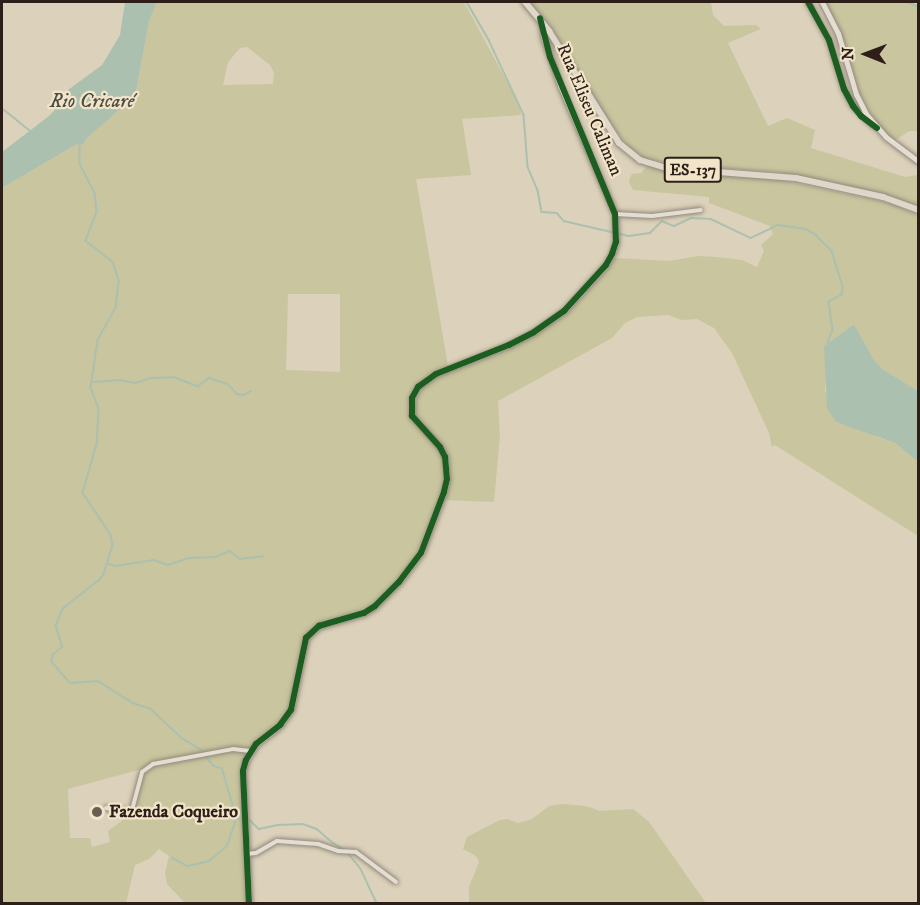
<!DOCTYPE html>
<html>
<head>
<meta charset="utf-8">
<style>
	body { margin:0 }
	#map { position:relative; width:920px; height:905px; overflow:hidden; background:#dcd1ba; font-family:"IM FELL DW Pica",serif }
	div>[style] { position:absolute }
	.green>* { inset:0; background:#c9c59e }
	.water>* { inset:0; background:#acc0b0 }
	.stream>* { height:1.5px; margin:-0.75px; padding:0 0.75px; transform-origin:0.75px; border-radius:0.75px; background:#acc0b0 }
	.roads { filter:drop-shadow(0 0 2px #90887b) drop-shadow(0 0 2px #90887b) }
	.street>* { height:4px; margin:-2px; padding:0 2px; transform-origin:2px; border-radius:2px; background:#e3ddd2 }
	.secondary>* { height:5px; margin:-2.5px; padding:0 2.5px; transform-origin:2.5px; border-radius:2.5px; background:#e3ddd2 }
	.primary>* { height:6px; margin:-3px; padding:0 3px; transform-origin:3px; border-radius:3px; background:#ded7ca }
	.cycleway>* { height:6px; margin:-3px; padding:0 3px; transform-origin:3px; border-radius:3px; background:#1b5e20 }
	.dots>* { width:16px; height:16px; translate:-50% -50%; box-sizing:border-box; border:3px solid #f1e4c9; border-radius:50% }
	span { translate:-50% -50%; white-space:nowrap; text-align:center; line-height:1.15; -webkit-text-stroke:4.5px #f1e4c9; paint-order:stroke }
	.shield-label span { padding:2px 4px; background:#f1e4c9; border:2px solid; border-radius:4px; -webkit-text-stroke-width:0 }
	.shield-label { font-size:16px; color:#2d1f18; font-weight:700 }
	.street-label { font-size:18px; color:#2d1f18 }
	.poi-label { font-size:18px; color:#2d1f18; font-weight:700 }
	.left { translate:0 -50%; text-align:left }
	.water-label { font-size:20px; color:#4d4d44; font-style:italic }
	.frame { position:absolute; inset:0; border:3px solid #2d1f18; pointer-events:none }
	.north { position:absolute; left:836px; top:24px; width:60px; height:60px; -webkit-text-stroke:4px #f1e4c9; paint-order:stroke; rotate:271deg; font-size:16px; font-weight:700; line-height:24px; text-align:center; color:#2d1f18 }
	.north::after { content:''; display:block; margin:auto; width:21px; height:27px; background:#2d1f18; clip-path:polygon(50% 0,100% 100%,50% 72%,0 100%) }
</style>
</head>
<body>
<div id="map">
	<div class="green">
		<div style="clip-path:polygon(evenodd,157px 2px,464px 2px,519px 104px,521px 115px,462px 119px,471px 175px,416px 179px,448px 366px,428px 375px,418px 384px,410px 398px,408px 408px,412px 420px,434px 442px,443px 456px,445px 480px,426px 539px,400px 577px,370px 606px,319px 624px,305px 636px,291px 704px,283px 718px,256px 740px,243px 758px,241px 794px,248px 903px,185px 903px,167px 884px,165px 873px,169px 856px,159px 849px,149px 859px,135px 865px,126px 903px,2px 904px,2px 188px,77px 144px,83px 145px,86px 139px,126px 104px,134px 103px,149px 21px,157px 2px,247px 47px,270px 65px,274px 73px,273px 84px,223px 85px,228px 62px,240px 48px,247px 47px,157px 2px,288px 294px,340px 294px,340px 372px,286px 370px,288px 294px,157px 2px,146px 768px,132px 813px,108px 831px,110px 842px,92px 847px,90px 838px,70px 838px,68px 789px,146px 768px)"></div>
		<div style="clip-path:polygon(529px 2px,711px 2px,713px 15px,724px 26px,756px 25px,761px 29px,728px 43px,768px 126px,787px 118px,815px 130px,811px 148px,905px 177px,918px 175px,918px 205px,840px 184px,778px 172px,685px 166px,644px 158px,628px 146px,613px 127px,549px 23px)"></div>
		<div style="clip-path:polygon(824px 2px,912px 2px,918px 6px,918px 131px,909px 131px,894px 141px,874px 119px,859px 93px,844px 40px)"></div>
		<div style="clip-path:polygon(647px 166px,685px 172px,777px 179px,893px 204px,918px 215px,918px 391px,884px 370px,874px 360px,854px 324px,828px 343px,825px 392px,876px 437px,895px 443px,918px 462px,918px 536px,775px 445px,772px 447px,769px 433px,732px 353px,714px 328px,697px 319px,682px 320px,668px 315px,637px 317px,625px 323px,612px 338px,498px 401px,500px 435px,494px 502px,445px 500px,450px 479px,450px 461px,443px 448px,415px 416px,413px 410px,424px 382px,530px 337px,561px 315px,602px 276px,614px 258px,669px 261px,698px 256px,717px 257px,742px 260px,757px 267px,764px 251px,761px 245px,773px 234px,770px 226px,709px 203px,709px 197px,633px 190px,629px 182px,630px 177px,632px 174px,641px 173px)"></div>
		<div style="clip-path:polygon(562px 804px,586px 806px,600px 811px,633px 809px,649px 822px,706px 903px,469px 903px,469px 887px,479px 862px,476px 856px,463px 849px,467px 837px,500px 820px,507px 819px,518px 823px,532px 819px,549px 806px)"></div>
	</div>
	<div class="water">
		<div style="clip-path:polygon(125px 2px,157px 2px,149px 21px,134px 103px,126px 104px,86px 139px,83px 145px,77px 144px,2px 188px,2px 152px,49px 116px,64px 100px,68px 90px,102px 65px,120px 35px)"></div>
		<div style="clip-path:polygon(854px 324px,874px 360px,884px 370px,918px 391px,918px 462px,895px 443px,836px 422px,827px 408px,824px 346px)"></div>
	</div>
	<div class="stream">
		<div style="left:467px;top:2px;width:44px;rotate:59.9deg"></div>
		<div style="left:489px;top:40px;width:83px;rotate:65deg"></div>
		<div style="left:524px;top:115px;width:52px;rotate:85.6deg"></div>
		<div style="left:528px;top:167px;width:25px;rotate:67deg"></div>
		<div style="left:538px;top:190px;width:22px;rotate:80deg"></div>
		<div style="left:542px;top:212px;width:15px;rotate:4deg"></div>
		<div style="left:557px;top:213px;width:11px;rotate:49deg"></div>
		<div style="left:564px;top:221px;width:67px;rotate:13deg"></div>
		<div style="left:629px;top:236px;width:21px;rotate:-8deg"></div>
		<div style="left:650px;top:233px;width:17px;rotate:-45deg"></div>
		<div style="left:662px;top:221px;width:13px;rotate:23deg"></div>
		<div style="left:674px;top:226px;width:19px;rotate:-25deg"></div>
		<div style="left:691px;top:218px;width:20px;rotate:3deg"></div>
		<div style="left:711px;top:219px;width:44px;rotate:25.4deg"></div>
		<div style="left:751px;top:238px;width:30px;rotate:-26deg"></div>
		<div style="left:778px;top:225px;width:28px;rotate:8deg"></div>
		<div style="left:806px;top:229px;width:12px;rotate:31deg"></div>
		<div style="left:816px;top:235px;width:23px;rotate:45deg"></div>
		<div style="left:832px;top:251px;width:39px;rotate:73deg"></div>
		<div style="left:843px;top:288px;width:7px;rotate:98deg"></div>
		<div style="left:842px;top:295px;width:15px;rotate:152deg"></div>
		<div style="left:829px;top:302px;width:28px;rotate:82deg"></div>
		<div style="left:833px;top:330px;width:14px;rotate:111deg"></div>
		<div style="left:905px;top:2px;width:14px;rotate:17deg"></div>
		<div style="left:2px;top:108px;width:35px;rotate:39deg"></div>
		<div style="left:80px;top:145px;width:19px;rotate:90deg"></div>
		<div style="left:80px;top:164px;width:33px;rotate:63deg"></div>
		<div style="left:95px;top:193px;width:19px;rotate:84deg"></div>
		<div style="left:97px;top:212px;width:31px;rotate:111deg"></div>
		<div style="left:86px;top:241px;width:34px;rotate:38deg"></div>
		<div style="left:113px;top:262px;width:20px;rotate:72deg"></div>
		<div style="left:119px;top:281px;width:27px;rotate:96deg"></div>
		<div style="left:116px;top:308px;width:38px;rotate:119deg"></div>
		<div style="left:98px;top:341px;width:48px;rotate:98.5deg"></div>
		<div style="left:91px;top:388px;width:22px;rotate:69deg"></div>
		<div style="left:99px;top:409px;width:35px;rotate:93deg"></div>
		<div style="left:97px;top:444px;width:51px;rotate:105.9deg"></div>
		<div style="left:83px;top:493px;width:50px;rotate:56.3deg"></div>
		<div style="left:111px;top:535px;width:10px;rotate:79deg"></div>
		<div style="left:113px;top:545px;width:30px;rotate:107deg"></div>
		<div style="left:104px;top:574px;width:7px;rotate:124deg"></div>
		<div style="left:100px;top:580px;width:47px;rotate:141.9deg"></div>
		<div style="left:63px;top:609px;width:18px;rotate:112deg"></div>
		<div style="left:56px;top:626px;width:22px;rotate:72deg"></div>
		<div style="left:63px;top:647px;width:13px;rotate:141deg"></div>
		<div style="left:53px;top:655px;width:7px;rotate:98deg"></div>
		<div style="left:52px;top:662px;width:28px;rotate:49deg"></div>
		<div style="left:70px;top:683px;width:28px;rotate:-4deg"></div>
		<div style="left:98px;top:681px;width:41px;rotate:32.2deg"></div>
		<div style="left:133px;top:703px;width:19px;rotate:18deg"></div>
		<div style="left:151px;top:709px;width:44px;rotate:43.2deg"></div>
		<div style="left:183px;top:739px;width:22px;rotate:30deg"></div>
		<div style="left:93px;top:382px;width:27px;rotate:-4deg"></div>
		<div style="left:120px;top:380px;width:15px;rotate:11deg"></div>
		<div style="left:135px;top:383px;width:17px;rotate:-17deg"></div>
		<div style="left:151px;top:378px;width:23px;rotate:-2deg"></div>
		<div style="left:174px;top:377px;width:26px;rotate:21deg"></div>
		<div style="left:198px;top:386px;width:14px;rotate:-36deg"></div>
		<div style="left:209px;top:378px;width:20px;rotate:18deg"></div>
		<div style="left:228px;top:384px;width:13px;rotate:48deg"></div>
		<div style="left:237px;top:394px;width:7px;rotate:8deg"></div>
		<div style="left:244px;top:395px;width:8px;rotate:-30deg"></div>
		<div style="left:109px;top:564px;width:7px;rotate:16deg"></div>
		<div style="left:116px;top:566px;width:38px;rotate:-9deg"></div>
		<div style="left:154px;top:560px;width:15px;rotate:20deg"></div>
		<div style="left:168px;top:565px;width:23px;rotate:-18deg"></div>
		<div style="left:190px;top:558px;width:25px;rotate:-2deg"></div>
		<div style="left:215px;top:557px;width:16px;rotate:-22deg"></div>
		<div style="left:230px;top:551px;width:13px;rotate:39deg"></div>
		<div style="left:240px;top:559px;width:23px;rotate:-7deg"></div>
		<div style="left:237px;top:819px;width:5px"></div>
		<div style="left:250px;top:820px;width:13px;rotate:45deg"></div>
		<div style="left:259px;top:829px;width:19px;rotate:-12deg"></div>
		<div style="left:278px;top:825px;width:25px;rotate:-2deg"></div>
		<div style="left:303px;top:824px;width:15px;rotate:20deg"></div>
		<div style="left:317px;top:829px;width:21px;rotate:41deg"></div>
		<div style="left:333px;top:843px;width:13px;rotate:29deg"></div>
		<div style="left:348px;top:853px;width:21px;rotate:51deg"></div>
		<div style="left:361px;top:869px;width:38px;rotate:65deg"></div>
		<div style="left:172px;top:858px;width:18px;rotate:27deg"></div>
		<div style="left:188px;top:866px;width:22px;rotate:-13deg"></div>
		<div style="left:209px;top:861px;width:23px;rotate:-40deg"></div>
		<div style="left:227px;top:846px;width:21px;rotate:-71deg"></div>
		<div style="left:234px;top:826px;width:9px;rotate:-77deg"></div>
		<div style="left:236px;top:817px;width:50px;rotate:-106.3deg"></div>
		<div style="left:222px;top:769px;width:9px;rotate:-162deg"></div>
		<div style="left:213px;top:766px;width:10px;rotate:-127deg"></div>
	</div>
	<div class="roads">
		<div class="street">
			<div style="left:808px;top:2px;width:43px;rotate:61.1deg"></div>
			<div style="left:829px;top:40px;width:51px;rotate:73deg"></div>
			<div style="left:844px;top:89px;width:19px;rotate:62deg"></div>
			<div style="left:853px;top:106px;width:28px;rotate:44deg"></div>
			<div style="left:615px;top:214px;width:37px;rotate:3deg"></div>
			<div style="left:652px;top:216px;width:49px;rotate:-7deg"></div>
			<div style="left:106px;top:808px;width:21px;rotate:11deg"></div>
			<div style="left:127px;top:812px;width:5px;rotate:-22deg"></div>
			<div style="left:132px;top:810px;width:39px;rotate:-75deg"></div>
			<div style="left:142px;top:772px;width:14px;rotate:-36deg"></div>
			<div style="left:153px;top:764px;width:81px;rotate:-10.6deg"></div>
			<div style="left:233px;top:749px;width:17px;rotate:7deg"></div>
			<div style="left:246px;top:854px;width:10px;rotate:-6deg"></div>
			<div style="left:256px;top:853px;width:24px;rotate:-30deg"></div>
			<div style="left:277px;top:841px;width:41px;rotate:4.2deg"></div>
			<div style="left:318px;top:844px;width:21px;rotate:19deg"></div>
			<div style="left:338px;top:851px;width:18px;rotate:3deg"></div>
			<div style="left:356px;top:852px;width:50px;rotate:36.9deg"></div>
		</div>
		<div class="secondary">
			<div style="left:822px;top:2px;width:35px;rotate:63deg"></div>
			<div style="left:838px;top:33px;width:64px;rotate:73.6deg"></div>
			<div style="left:856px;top:94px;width:22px;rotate:63deg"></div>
			<div style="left:866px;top:114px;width:30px;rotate:49deg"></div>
			<div style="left:886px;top:137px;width:40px;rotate:37deg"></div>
			<div style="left:249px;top:904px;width:133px;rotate:-92.6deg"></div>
			<div style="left:243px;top:771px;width:11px;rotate:-75deg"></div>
			<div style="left:246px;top:760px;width:19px;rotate:-58deg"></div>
			<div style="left:256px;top:744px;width:31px;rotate:-38deg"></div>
			<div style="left:280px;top:725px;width:19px;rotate:-54deg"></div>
			<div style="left:291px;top:710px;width:74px;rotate:-78.2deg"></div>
			<div style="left:306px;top:638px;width:18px;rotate:-43deg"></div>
			<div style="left:319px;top:626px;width:47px;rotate:-16.1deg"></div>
			<div style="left:364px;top:613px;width:13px;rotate:-32deg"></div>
			<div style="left:375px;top:606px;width:34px;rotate:-45deg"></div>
			<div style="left:399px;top:582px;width:36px;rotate:-53deg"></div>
			<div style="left:421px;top:553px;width:65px;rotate:-69.3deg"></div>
			<div style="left:444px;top:492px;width:13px;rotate:-77deg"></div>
			<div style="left:447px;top:479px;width:22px;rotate:-95deg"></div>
			<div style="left:445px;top:457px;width:11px;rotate:-117deg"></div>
			<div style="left:440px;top:447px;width:42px;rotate:-132.1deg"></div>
			<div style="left:412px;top:416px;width:18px;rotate:-90deg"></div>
			<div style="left:412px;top:398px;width:13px;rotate:-61deg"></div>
			<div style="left:418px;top:387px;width:22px;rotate:-36deg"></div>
			<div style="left:436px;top:374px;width:79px;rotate:-21.7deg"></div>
			<div style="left:509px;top:345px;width:28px;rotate:-27deg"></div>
			<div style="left:534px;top:332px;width:37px;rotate:-35deg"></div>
			<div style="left:564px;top:311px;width:62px;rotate:-47.6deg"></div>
			<div style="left:606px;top:265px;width:13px;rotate:-61deg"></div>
			<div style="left:612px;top:254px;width:13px;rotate:-72deg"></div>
			<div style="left:616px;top:242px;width:28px;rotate:-92deg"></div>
			<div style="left:615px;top:214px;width:140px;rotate:-113.1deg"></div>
			<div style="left:560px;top:85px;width:49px;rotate:-109.2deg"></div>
			<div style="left:544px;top:39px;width:17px;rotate:-100deg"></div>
		</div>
		<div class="primary">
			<div style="left:525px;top:2px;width:38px;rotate:50deg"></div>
			<div style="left:549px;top:31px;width:132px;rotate:58deg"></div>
			<div style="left:619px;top:143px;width:27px;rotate:39deg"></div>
			<div style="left:640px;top:160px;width:27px;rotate:17deg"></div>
			<div style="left:666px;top:168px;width:130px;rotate:4.4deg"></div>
			<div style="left:796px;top:178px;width:89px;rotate:12.3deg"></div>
			<div style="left:883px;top:197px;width:37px;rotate:20deg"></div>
		</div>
	</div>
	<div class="cycleway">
		<div style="left:808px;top:2px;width:43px;rotate:61.1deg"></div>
		<div style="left:829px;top:40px;width:51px;rotate:73deg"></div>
		<div style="left:844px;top:89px;width:19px;rotate:62deg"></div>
		<div style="left:853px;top:106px;width:13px;rotate:51deg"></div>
		<div style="left:861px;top:116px;width:20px;rotate:37deg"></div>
		<div style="left:249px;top:904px;width:133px;rotate:-92.6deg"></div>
		<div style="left:243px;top:771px;width:11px;rotate:-75deg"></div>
		<div style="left:246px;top:760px;width:19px;rotate:-58deg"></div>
		<div style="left:256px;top:744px;width:31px;rotate:-38deg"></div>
		<div style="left:280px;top:725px;width:19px;rotate:-54deg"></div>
		<div style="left:291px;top:710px;width:74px;rotate:-78.2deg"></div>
		<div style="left:306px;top:638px;width:18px;rotate:-43deg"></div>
		<div style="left:319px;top:626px;width:47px;rotate:-16.1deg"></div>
		<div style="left:364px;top:613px;width:13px;rotate:-32deg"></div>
		<div style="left:375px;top:606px;width:34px;rotate:-45deg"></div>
		<div style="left:399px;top:582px;width:36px;rotate:-53deg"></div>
		<div style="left:421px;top:553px;width:65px;rotate:-69.3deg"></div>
		<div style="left:444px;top:492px;width:13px;rotate:-77deg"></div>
		<div style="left:447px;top:479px;width:22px;rotate:-95deg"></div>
		<div style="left:445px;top:457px;width:11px;rotate:-117deg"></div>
		<div style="left:440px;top:447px;width:42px;rotate:-132.1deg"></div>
		<div style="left:412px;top:416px;width:18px;rotate:-90deg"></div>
		<div style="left:412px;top:398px;width:13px;rotate:-61deg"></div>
		<div style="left:418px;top:387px;width:22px;rotate:-36deg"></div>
		<div style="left:436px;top:374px;width:79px;rotate:-21.7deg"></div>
		<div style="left:509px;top:345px;width:28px;rotate:-27deg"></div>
		<div style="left:534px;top:332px;width:37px;rotate:-35deg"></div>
		<div style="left:564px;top:311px;width:62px;rotate:-47.6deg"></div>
		<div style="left:606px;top:265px;width:13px;rotate:-61deg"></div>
		<div style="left:612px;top:254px;width:13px;rotate:-72deg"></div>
		<div style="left:616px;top:242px;width:28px;rotate:-92deg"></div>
		<div style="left:615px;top:214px;width:170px;rotate:-112.5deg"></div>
		<div style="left:550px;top:57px;width:40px;rotate:-104.4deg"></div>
	</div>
	<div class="dots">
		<div style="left:97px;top:812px;background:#6a5d51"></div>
	</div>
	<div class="shield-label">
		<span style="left:693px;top:170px">ES-137</span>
	</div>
	<div class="street-label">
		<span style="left:589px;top:110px;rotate:67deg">Rua Eliseu Caliman</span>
	</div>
	<div class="poi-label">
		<span class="left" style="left:109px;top:812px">Fazenda Coqueiro</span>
	</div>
	<div class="water-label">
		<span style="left:92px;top:101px">Rio Cricaré</span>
	</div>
	<div class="frame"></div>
	<div class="north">N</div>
</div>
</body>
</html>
